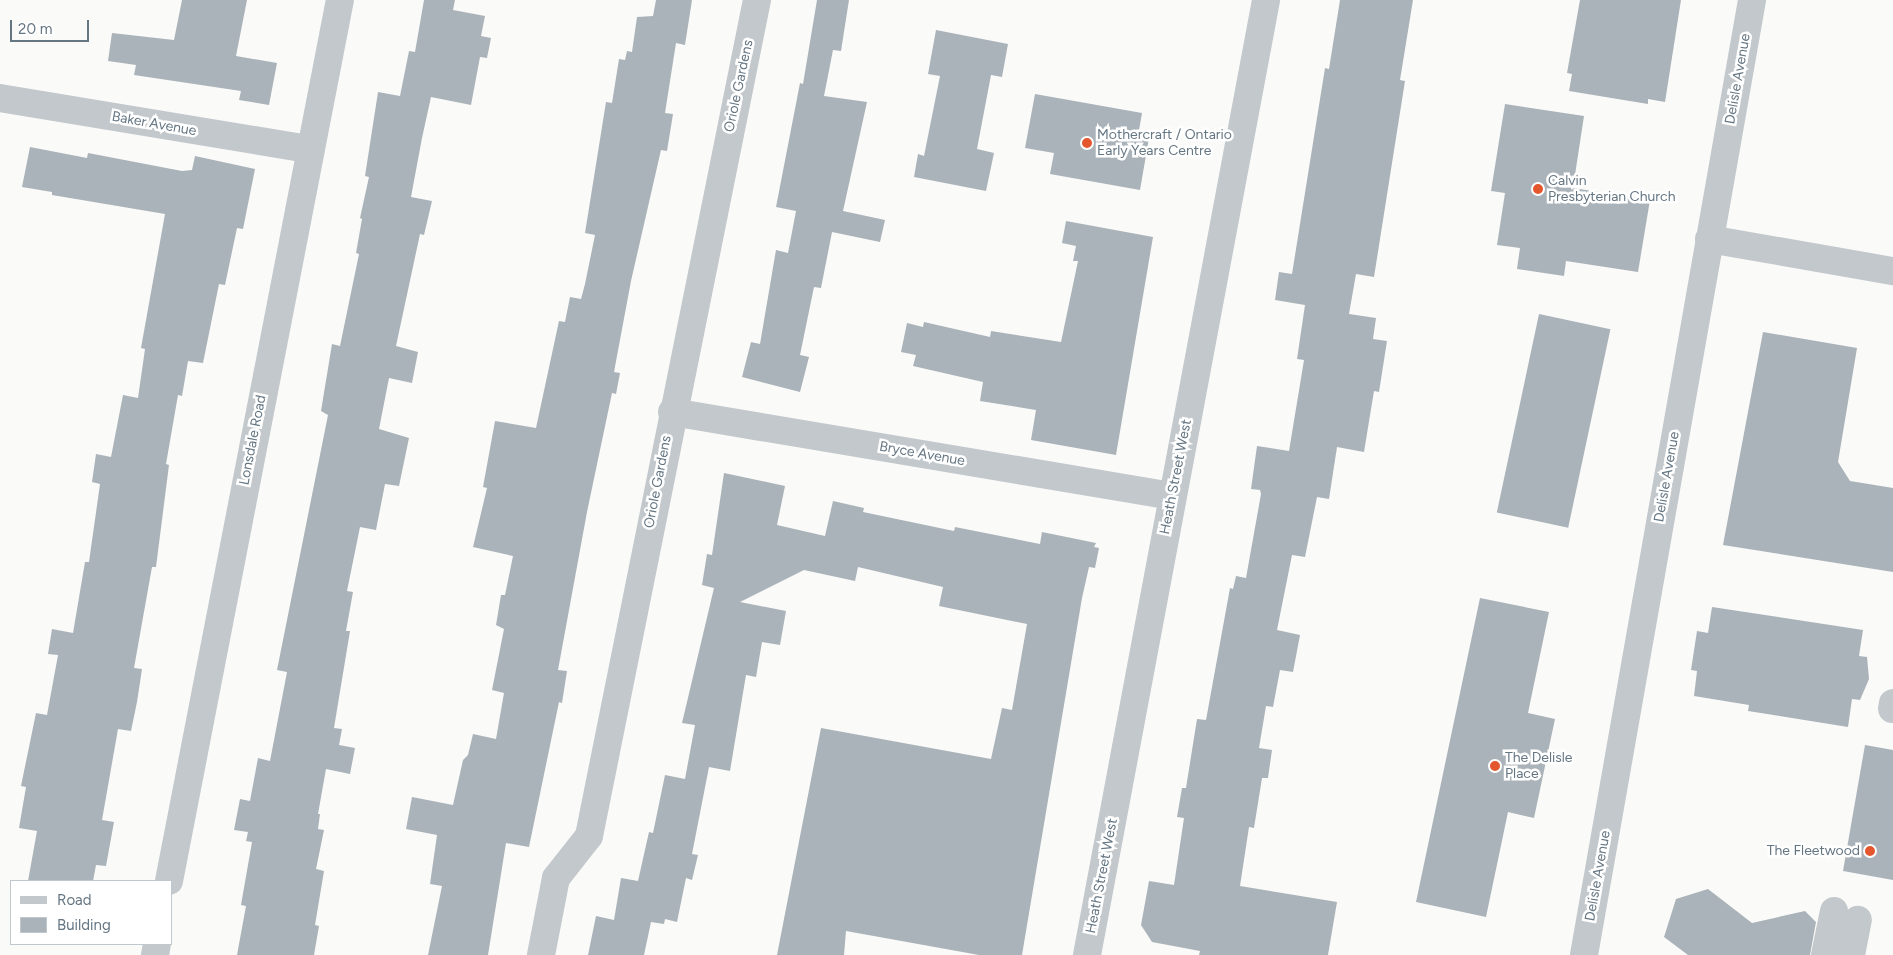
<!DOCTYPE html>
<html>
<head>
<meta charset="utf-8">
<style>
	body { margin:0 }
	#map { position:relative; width:1893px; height:955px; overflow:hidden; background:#fafaf8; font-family:Figtree,sans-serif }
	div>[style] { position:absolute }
	.building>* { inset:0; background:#aab3b9; transform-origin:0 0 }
	.minor>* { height:28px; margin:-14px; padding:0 14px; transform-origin:14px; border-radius:14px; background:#c3c8cc }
	.dots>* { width:14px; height:14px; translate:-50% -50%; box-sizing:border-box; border:2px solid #fff; border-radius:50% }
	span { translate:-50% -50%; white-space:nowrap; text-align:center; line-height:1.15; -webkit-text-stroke:5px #fff; paint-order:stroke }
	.street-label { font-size:14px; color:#657683 }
	.poi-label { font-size:14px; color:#657683 }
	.left { translate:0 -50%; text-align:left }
	.right { translate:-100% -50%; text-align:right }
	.legend { position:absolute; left:10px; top:880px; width:162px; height:65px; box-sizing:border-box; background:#fff; border:1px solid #c1c8cd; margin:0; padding:6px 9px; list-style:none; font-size:15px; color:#657683 }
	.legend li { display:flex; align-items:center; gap:10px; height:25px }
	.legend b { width:25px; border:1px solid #c1c8cd }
	.scale { position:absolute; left:10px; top:20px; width:79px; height:22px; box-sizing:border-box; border:2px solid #657683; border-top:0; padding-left:6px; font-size:15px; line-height:18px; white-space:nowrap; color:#657683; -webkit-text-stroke:4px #fff; paint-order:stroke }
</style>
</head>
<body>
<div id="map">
	<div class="building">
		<div style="clip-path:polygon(182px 0,247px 0,236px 56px,277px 63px,269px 105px,239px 100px,241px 91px,134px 75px,136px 65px,108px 61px,112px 33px,174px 40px)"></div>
		<div style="clip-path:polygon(424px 0,455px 0,453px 10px,485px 16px,481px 36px,491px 38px,487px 58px,480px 57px,471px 105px,431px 97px,422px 138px,411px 197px,432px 201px,424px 235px,420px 234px,396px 346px,418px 352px,412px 383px,389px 378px,379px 429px,409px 438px,399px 486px,385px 484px,376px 530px,360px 527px,347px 591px,353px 592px,346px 631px,350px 631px,334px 728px,342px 729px,339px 745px,355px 748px,350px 774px,326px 769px,318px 814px,320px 814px,318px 829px,324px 830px,316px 869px,324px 871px,315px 925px,319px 926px,314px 955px,237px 955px,246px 906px,241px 905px,252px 842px,246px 841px,248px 832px,234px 830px,240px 799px,250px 801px,258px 758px,270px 761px,287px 672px,277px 670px,328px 415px,321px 411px,332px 344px,340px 346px,359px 254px,356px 253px,362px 219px,360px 218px,369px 177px,365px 176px,378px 92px,400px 96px,409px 51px,415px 52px)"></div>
		<div style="clip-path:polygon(656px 0,692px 0,685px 45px,676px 43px,665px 113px,673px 114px,667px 151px,661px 150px,631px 281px,614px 372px,620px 373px,616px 394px,612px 393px,587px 512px,558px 670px,567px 671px,562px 703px,559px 702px,529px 847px,506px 843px,488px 955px,428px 955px,442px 886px,430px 884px,437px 835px,406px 829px,412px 797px,453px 805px,463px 760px,468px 755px,473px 734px,496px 739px,504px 693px,492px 690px,504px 629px,496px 625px,501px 595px,505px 595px,513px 556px,473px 547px,487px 488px,483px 487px,495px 421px,536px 428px,559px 321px,565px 322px,570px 297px,581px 299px,585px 284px,595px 235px,585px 233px,606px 102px,612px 103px,619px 59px,625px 60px,627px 51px,632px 52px,637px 17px,653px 16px)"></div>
		<div style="clip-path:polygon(817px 0,849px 0,841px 51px,833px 50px,824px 96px,867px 102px,843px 211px,885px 220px,880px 242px,832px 232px,821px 288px,814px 287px,800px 355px,809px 357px,800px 392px,742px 377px,751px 342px,760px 344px,776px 250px,788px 253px,796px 211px,776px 207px,800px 83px,803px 84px)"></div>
		<div style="clip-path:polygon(1340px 0,1413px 0,1400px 80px,1405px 81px,1374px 277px,1356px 274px,1349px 314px,1376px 318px,1373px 339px,1387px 341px,1379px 392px,1374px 391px,1364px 452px,1337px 447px,1329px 499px,1317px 497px,1305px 557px,1292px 555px,1277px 630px,1300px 635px,1293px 672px,1280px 670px,1273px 707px,1266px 706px,1259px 748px,1272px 750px,1268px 778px,1262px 778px,1254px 828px,1249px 827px,1240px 886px,1337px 902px,1328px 955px,1199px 955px,1200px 951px,1152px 942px,1141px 925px,1149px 881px,1174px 885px,1184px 818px,1177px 817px,1182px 788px,1186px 788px,1197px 719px,1206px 720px,1230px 588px,1233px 589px,1236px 576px,1246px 578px,1261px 494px,1260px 490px,1251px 489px,1257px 446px,1289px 451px,1304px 360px,1297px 359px,1305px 305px,1275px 300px,1279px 272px,1292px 274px,1325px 68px,1329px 69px)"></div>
		<div style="clip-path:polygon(1580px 0,1681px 0,1665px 102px,1648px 99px,1648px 104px,1569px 91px,1572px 74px,1567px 73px)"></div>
		<div style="clip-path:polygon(936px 30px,1008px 44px,1002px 77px,991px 75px,977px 149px,994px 153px,986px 191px,914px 177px,918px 154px,924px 156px,940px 76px,928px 74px)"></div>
		<div style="clip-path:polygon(1035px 94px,1142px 113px,1138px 136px,1149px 138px,1140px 190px,1050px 174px,1054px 153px,1025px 148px)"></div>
		<div style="clip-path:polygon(1505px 104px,1584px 116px,1573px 188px,1650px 200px,1638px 272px,1566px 261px,1564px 276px,1517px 269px,1520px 248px,1497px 245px,1505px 193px,1491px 191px)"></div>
		<div style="clip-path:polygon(30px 147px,87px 158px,88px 153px,182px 171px,192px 170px,195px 156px,255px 169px,243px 229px,237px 228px,225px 285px,219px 284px,203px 363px,188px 361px,182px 396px,178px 395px,166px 464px,169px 465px,156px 567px,152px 567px,134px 668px,142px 669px,137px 702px,131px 731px,118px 729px,102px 820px,114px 822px,106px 866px,96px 865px,93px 881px,28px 881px,37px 831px,19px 828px,26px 787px,21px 786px,36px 713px,47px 715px,58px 655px,48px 654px,52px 629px,73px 633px,85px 562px,89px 562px,100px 484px,92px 482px,96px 454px,111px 457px,123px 395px,138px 398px,145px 349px,141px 348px,165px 214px,52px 195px,52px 192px,22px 187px)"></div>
		<div style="clip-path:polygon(1066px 221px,1153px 237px,1116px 455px,1031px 440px,1036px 410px,980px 401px,983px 382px,913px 366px,916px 355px,901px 352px,907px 323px,923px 327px,924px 322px,990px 337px,991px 331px,1061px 342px,1078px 261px,1073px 261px,1076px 246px,1062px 243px)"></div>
		<div style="left:1539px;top:314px;width:73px;height:203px;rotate:12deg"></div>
		<div style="clip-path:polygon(1763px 332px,1857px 348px,1838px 462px,1850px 481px,1893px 488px,1893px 572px,1723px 545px)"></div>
		<div style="clip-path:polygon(724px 473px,785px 486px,777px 525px,825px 536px,833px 501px,864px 508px,863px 512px,954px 531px,955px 527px,1040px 544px,1042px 532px,1096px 543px,1094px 547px,1099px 548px,1095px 568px,1089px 567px,1082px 598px,1022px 955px,979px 955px,846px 931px,844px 955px,777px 955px,821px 728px,991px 759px,1002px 708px,1012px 710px,1027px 624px,939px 606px,943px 587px,858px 567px,855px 581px,804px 570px,740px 602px,786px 611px,780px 645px,762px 642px,756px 677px,746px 675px,730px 771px,709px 767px,692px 854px,698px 855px,692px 880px,686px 878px,677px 922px,665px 919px,664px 924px,651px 922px,644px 955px,588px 955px,596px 916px,614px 920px,621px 878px,638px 881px,649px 832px,653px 833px,665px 775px,685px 779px,695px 725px,682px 723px,714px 588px,702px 585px,707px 554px,712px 555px)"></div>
		<div style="clip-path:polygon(1480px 598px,1549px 612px,1528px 713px,1555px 719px,1534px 818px,1508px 812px,1486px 917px,1416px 902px)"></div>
		<div style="clip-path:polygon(1712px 607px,1863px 630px,1859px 656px,1867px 657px,1869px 679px,1860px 700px,1852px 699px,1848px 727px,1748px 711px,1749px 705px,1694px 696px,1697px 671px,1691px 670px,1697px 631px,1708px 633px)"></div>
		<div style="clip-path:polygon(1865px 745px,1893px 750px,1893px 880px,1843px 871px)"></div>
		<div style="clip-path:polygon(1708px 889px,1752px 923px,1805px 911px,1816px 922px,1810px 955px,1688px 955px,1664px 937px,1676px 899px)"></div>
	</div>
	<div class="minor">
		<div style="left:0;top:98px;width:313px;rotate:9.4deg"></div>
		<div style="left:1709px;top:239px;width:187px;rotate:9.9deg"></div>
		<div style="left:672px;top:412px;width:507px;rotate:9.54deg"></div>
		<div style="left:1892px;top:709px;width:6px;rotate:-81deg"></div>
		<div style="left:169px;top:881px;width:897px;rotate:-79.02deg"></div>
		<div style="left:155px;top:955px;width:11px;rotate:-80deg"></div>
		<div style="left:541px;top:955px;width:78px;rotate:-79deg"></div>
		<div style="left:556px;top:878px;width:53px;rotate:-51.8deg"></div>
		<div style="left:589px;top:836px;width:853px;rotate:-78.64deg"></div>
		<div style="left:1087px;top:955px;width:972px;rotate:-79.38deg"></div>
		<div style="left:1584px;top:955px;width:970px;rotate:-80.02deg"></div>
		<div style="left:1825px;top:955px;width:45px;rotate:-78.4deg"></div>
		<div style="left:1851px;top:955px;width:36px;rotate:-79deg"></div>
	</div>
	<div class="dots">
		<div style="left:1087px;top:143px;background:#e4572e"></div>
		<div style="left:1538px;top:189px;background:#e4572e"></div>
		<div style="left:1495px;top:766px;background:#e4572e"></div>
		<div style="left:1870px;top:851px;background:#e4572e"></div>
	</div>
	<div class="street-label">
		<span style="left:1738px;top:79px;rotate:-80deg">Delisle Avenue</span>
		<span style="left:739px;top:86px;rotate:-78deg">Oriole Gardens</span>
		<span style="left:154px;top:124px;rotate:10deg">Baker Avenue</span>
		<span style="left:253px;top:440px;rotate:-79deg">Lonsdale Road</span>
		<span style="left:922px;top:454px;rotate:10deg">Bryce Avenue</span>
		<span style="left:1176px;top:477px;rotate:-79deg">Heath Street West</span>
		<span style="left:1667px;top:477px;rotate:-80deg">Delisle Avenue</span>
		<span style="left:658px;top:482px;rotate:-79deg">Oriole Gardens</span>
		<span style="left:1102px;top:876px;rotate:-79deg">Heath Street West</span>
		<span style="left:1598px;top:876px;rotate:-80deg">Delisle Avenue</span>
	</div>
	<div class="poi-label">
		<span class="left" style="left:1097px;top:143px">Mothercraft / Ontario<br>Early Years Centre</span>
		<span class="left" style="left:1548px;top:189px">Calvin<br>Presbyterian Church</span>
		<span class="left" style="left:1505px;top:766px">The Delisle<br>Place</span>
		<span class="right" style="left:1860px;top:851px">The Fleetwood</span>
	</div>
	<ul class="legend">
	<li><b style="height:6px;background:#c3c8cc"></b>Road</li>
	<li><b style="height:14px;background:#aab3b9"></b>Building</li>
	</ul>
	<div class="scale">20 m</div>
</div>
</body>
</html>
